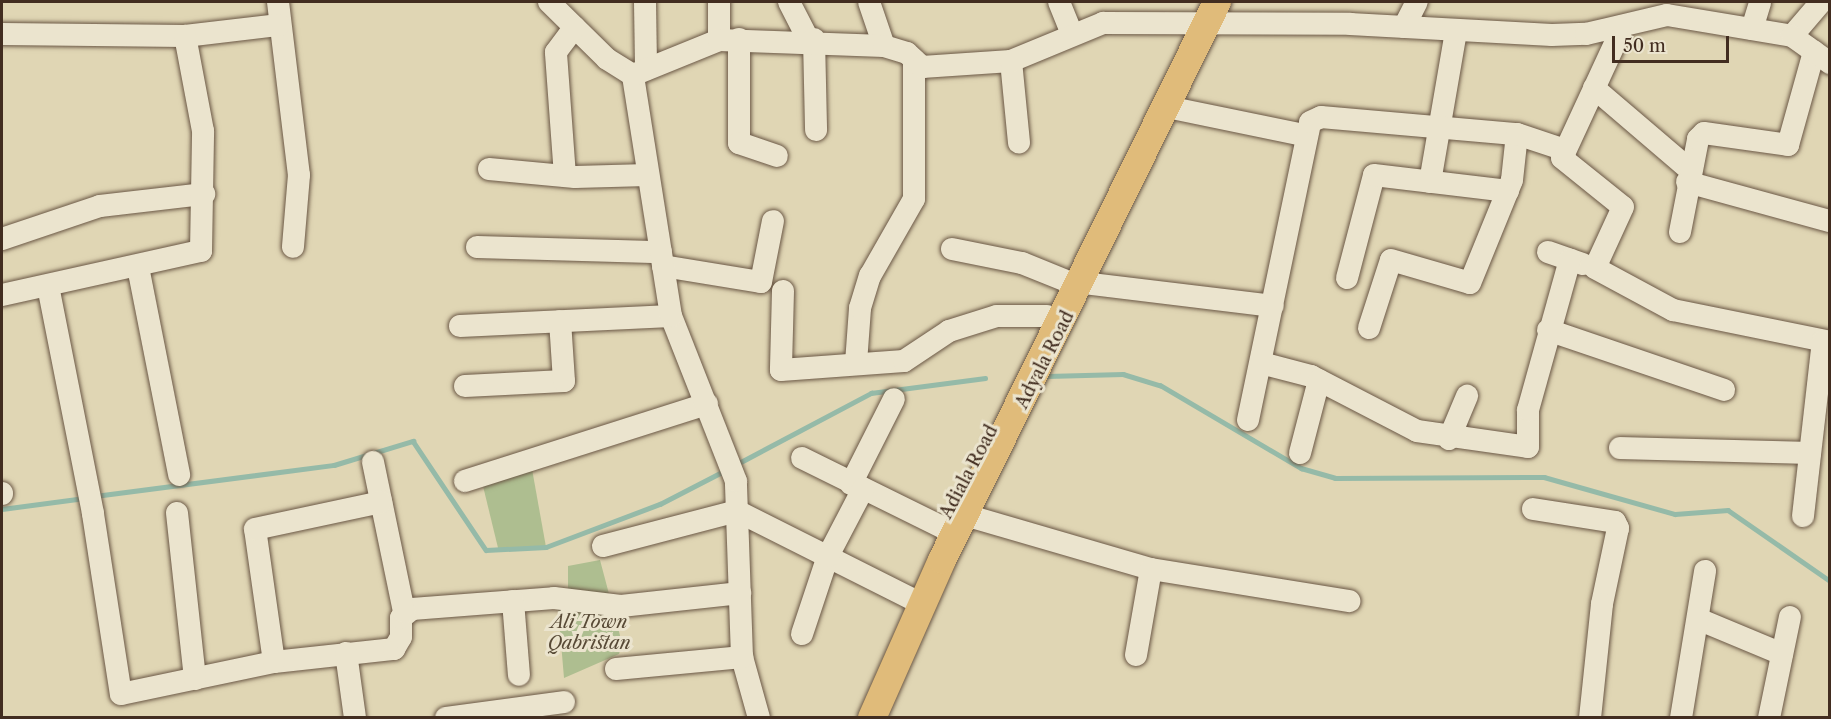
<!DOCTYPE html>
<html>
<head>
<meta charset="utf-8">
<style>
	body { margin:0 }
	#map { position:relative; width:1831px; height:719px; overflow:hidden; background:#e0d6b4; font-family:"Libre Caslon Text",serif }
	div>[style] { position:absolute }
	.green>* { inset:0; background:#aebe90 }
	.stream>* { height:4.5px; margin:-2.25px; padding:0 2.25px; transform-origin:2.25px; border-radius:2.25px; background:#95baa8 }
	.roads { filter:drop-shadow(0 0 2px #6a5745) drop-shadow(0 0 2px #6a5745) }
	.minor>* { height:22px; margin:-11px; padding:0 11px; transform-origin:11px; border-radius:11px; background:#ebe4ce }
	.major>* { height:28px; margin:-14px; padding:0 14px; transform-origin:14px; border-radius:14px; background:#e0bb7a }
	span { translate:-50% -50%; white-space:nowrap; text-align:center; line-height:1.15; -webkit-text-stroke:6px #ebe4ce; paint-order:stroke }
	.street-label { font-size:18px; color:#422d20 }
	.park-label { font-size:18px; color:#584a36; font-style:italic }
	.frame { position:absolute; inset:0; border:3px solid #422d20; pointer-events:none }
	.scale { position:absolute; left:1612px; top:36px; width:117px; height:27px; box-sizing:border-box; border:3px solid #422d20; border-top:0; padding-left:8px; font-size:18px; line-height:21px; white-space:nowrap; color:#422d20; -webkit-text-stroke:4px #ebe4ce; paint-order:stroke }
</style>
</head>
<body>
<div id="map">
	<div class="green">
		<div style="clip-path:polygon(532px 469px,546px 547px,499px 552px,482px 482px)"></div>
		<div style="clip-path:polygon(600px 560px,622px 643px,619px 654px,564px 678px,558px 608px,568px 593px,568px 566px)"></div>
	</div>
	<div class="stream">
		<div style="left:1047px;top:376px;width:76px;rotate:-1.5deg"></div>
		<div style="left:1123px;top:374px;width:39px;rotate:17deg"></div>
		<div style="left:1160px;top:385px;width:164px;rotate:30.5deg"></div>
		<div style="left:1301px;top:468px;width:35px;rotate:16deg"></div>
		<div style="left:1335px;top:478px;width:209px;rotate:-0.3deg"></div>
		<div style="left:1544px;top:477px;width:136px;rotate:15.8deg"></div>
		<div style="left:1675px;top:514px;width:53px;rotate:-4.3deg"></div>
		<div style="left:1728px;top:510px;width:124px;rotate:34.8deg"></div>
		<div style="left:737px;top:464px;width:152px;rotate:-27.9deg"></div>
		<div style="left:871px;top:393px;width:115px;rotate:-7.5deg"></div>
		<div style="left:95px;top:496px;width:241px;rotate:-7.4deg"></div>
		<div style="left:334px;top:465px;width:83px;rotate:-16.9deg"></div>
		<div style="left:413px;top:441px;width:131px;rotate:56.2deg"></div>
		<div style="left:486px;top:550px;width:60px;rotate:-2.9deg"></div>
		<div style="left:546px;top:547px;width:122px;rotate:-20.7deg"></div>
		<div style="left:660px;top:504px;width:72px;rotate:-27.3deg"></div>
		<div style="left:2px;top:509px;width:83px;rotate:-7.6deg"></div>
	</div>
	<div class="roads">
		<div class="minor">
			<div style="left:278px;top:2px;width:174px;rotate:83.1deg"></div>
			<div style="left:299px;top:175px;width:72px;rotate:94.8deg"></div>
			<div style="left:549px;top:2px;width:81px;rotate:44.5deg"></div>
			<div style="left:607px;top:59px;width:31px;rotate:32deg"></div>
			<div style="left:645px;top:2px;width:67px;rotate:89.1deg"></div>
			<div style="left:719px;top:2px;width:38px;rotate:90deg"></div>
			<div style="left:789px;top:2px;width:42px;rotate:62.8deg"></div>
			<div style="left:869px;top:2px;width:46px;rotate:71.2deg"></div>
			<div style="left:1059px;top:2px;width:35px;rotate:68deg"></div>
			<div style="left:1623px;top:26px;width:145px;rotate:114.8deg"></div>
			<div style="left:1562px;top:158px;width:78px;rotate:38.8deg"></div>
			<div style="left:1623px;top:207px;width:67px;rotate:114.7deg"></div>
			<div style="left:1595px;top:268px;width:89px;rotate:28.3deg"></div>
			<div style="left:1673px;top:310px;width:160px;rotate:11.5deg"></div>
			<div style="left:1404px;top:27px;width:28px;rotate:-63deg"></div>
			<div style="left:1752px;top:29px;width:28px;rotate:-73deg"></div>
			<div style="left:2px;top:34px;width:183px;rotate:0.6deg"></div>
			<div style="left:185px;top:36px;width:95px;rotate:-6.7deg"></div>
			<div style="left:1792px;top:36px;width:45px;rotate:-49.5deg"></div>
			<div style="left:739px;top:39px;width:104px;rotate:90deg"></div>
			<div style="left:739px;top:143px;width:40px;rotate:18.9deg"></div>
			<div style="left:814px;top:39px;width:91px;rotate:88.7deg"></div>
			<div style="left:1011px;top:61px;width:82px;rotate:84.4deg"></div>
			<div style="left:1594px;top:88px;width:126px;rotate:40.5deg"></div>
			<div style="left:1167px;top:107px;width:140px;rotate:11.6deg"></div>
			<div style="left:489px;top:169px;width:86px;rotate:5.3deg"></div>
			<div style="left:575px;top:177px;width:73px;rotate:-1.6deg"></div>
			<div style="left:565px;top:176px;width:124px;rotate:-94.2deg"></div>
			<div style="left:556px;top:52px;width:31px;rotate:-53deg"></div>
			<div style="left:1430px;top:182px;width:153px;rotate:-80.2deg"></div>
			<div style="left:1687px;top:182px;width:148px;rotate:15.3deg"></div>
			<div style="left:1680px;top:232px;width:95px;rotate:-79deg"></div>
			<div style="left:1698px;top:139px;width:8px;rotate:-45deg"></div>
			<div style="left:1704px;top:133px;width:85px;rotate:8.1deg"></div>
			<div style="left:1788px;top:145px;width:97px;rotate:-74.4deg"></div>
			<div style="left:2px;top:239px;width:103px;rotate:-18.6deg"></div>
			<div style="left:100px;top:206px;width:105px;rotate:-6.6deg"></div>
			<div style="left:477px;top:247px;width:184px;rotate:1.6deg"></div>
			<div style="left:952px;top:249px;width:71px;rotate:11.3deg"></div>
			<div style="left:1022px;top:263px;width:45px;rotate:22deg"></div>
			<div style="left:1548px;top:252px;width:37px;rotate:19deg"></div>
			<div style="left:663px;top:266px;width:99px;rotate:9.3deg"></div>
			<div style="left:761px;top:282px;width:62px;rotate:-78.9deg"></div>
			<div style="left:138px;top:267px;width:212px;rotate:78.8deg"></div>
			<div style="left:1347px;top:278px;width:106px;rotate:-75.3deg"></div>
			<div style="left:1374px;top:175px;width:135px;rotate:6.8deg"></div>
			<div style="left:1083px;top:283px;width:191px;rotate:6.9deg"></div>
			<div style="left:48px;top:286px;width:232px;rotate:78.8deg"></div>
			<div style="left:93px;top:514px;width:182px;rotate:81.2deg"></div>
			<div style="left:121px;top:694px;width:156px;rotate:-11.8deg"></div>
			<div style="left:274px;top:662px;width:121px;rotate:-6.2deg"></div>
			<div style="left:394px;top:649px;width:14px;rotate:-60deg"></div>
			<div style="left:401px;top:637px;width:19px;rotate:-90deg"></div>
			<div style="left:401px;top:618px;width:14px;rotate:-39deg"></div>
			<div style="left:412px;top:609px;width:142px;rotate:-4.4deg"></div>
			<div style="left:554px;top:598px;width:67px;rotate:6.8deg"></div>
			<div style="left:621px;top:606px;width:120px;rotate:-6.2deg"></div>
			<div style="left:783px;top:291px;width:79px;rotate:91.5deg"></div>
			<div style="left:781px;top:370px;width:123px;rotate:-4.2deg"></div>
			<div style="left:904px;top:361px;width:54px;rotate:-33.7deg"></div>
			<div style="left:949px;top:331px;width:50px;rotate:-17.4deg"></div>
			<div style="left:997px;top:316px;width:50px"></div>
			<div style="left:2px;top:295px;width:204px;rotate:-12.5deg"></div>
			<div style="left:201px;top:251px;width:120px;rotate:-89deg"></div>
			<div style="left:203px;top:131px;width:97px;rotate:-100.7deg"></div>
			<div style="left:460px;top:326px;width:211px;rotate:-2.7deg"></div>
			<div style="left:1369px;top:328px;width:71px;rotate:-72.1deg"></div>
			<div style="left:1391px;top:260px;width:82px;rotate:16.2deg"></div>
			<div style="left:1470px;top:283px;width:111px;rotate:-67.8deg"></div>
			<div style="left:1512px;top:180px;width:46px;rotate:-83.8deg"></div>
			<div style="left:1548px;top:330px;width:186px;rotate:18.8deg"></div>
			<div style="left:856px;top:363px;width:55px;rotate:-85.8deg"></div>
			<div style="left:860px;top:308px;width:34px;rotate:-73deg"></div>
			<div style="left:870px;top:276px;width:89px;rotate:-60.3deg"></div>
			<div style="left:914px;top:199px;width:139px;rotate:-90deg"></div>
			<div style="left:1261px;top:363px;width:52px;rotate:14.6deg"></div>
			<div style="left:1311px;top:376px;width:119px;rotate:27.4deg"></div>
			<div style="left:1417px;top:431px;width:112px;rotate:8.2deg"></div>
			<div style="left:1528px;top:447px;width:37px;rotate:-90deg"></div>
			<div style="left:1528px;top:410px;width:156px;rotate:-74.4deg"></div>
			<div style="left:465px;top:386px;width:99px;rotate:-2.9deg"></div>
			<div style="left:564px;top:381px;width:60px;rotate:-93.8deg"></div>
			<div style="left:1248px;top:420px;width:304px;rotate:-78.2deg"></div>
			<div style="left:1310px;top:122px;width:12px;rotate:-24deg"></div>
			<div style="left:1321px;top:117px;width:197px;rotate:5deg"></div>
			<div style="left:1517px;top:134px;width:51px;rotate:18.4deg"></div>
			<div style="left:1449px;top:439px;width:47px;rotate:-67.3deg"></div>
			<div style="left:1620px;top:448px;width:190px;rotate:1.5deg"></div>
			<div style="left:1300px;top:453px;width:75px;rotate:-75.4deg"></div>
			<div style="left:802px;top:458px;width:172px;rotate:26.3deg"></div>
			<div style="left:373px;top:462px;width:153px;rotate:78.3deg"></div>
			<div style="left:465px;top:481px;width:254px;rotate:-17.7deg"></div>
			<div style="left:851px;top:484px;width:95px;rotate:-63.2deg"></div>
			<div style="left:2px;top:493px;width:1px;rotate:90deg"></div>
			<div style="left:1533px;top:509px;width:83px;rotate:9deg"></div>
			<div style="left:1615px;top:522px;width:7px;rotate:63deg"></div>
			<div style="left:1618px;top:528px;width:78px;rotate:101.9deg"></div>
			<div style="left:1602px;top:604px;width:115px;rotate:96deg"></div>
			<div style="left:177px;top:513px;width:167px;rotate:83.8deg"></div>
			<div style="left:965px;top:515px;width:194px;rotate:16.2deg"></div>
			<div style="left:1151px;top:569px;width:201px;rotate:9.2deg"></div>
			<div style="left:1803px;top:516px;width:176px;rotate:-83.5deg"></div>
			<div style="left:603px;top:546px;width:138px;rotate:-14.6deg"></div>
			<div style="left:737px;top:511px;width:207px;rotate:26.7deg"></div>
			<div style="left:513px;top:601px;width:74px;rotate:85.4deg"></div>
			<div style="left:1698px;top:619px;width:91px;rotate:22.6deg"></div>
			<div style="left:802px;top:634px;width:82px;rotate:-71.6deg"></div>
			<div style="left:828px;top:556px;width:76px;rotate:-62.4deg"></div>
			<div style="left:346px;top:653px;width:66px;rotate:82.1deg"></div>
			<div style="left:1136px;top:655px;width:87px;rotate:-80.1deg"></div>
			<div style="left:274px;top:662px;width:134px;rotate:-98.1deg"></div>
			<div style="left:255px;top:529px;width:129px;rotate:-12.1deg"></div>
			<div style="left:616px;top:669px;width:127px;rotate:-5.4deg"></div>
			<div style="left:446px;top:718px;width:119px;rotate:-7.7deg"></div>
			<div style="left:759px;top:718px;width:63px;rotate:-105.6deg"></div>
			<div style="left:742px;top:657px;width:176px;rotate:-92deg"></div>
			<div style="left:736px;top:481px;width:177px;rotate:-111.5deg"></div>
			<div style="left:671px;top:316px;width:244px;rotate:-99deg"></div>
			<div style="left:633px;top:75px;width:93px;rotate:-22.1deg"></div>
			<div style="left:719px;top:40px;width:165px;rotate:2.1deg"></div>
			<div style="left:884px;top:46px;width:24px;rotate:17deg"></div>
			<div style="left:907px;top:53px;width:21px;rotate:43deg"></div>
			<div style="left:922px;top:67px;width:89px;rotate:-3.9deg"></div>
			<div style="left:1011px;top:61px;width:100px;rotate:-22.4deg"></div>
			<div style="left:1103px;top:23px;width:247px;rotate:0.2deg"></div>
			<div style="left:1350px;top:24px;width:202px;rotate:3.1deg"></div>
			<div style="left:1552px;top:35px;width:34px;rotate:-2deg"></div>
			<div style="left:1586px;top:34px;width:83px;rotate:-13.2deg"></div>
			<div style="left:1667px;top:15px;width:127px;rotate:9.5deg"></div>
			<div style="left:1792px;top:36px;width:47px;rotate:35.4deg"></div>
			<div style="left:1681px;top:718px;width:149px;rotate:-80.7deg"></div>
			<div style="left:1769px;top:718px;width:103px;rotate:-78.3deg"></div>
		</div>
		<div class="major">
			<div style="left:872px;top:718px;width:173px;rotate:-66.1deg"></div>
			<div style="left:942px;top:560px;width:622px;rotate:-63.76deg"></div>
		</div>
	</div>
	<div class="street-label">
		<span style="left:1045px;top:360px;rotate:-63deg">Adyala Road</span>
		<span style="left:969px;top:472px;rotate:-62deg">Adiala Road</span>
	</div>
	<div class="park-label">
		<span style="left:589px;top:633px">Ali Town<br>Qabristan</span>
	</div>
	<div class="frame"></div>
	<div class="scale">50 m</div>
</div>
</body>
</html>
